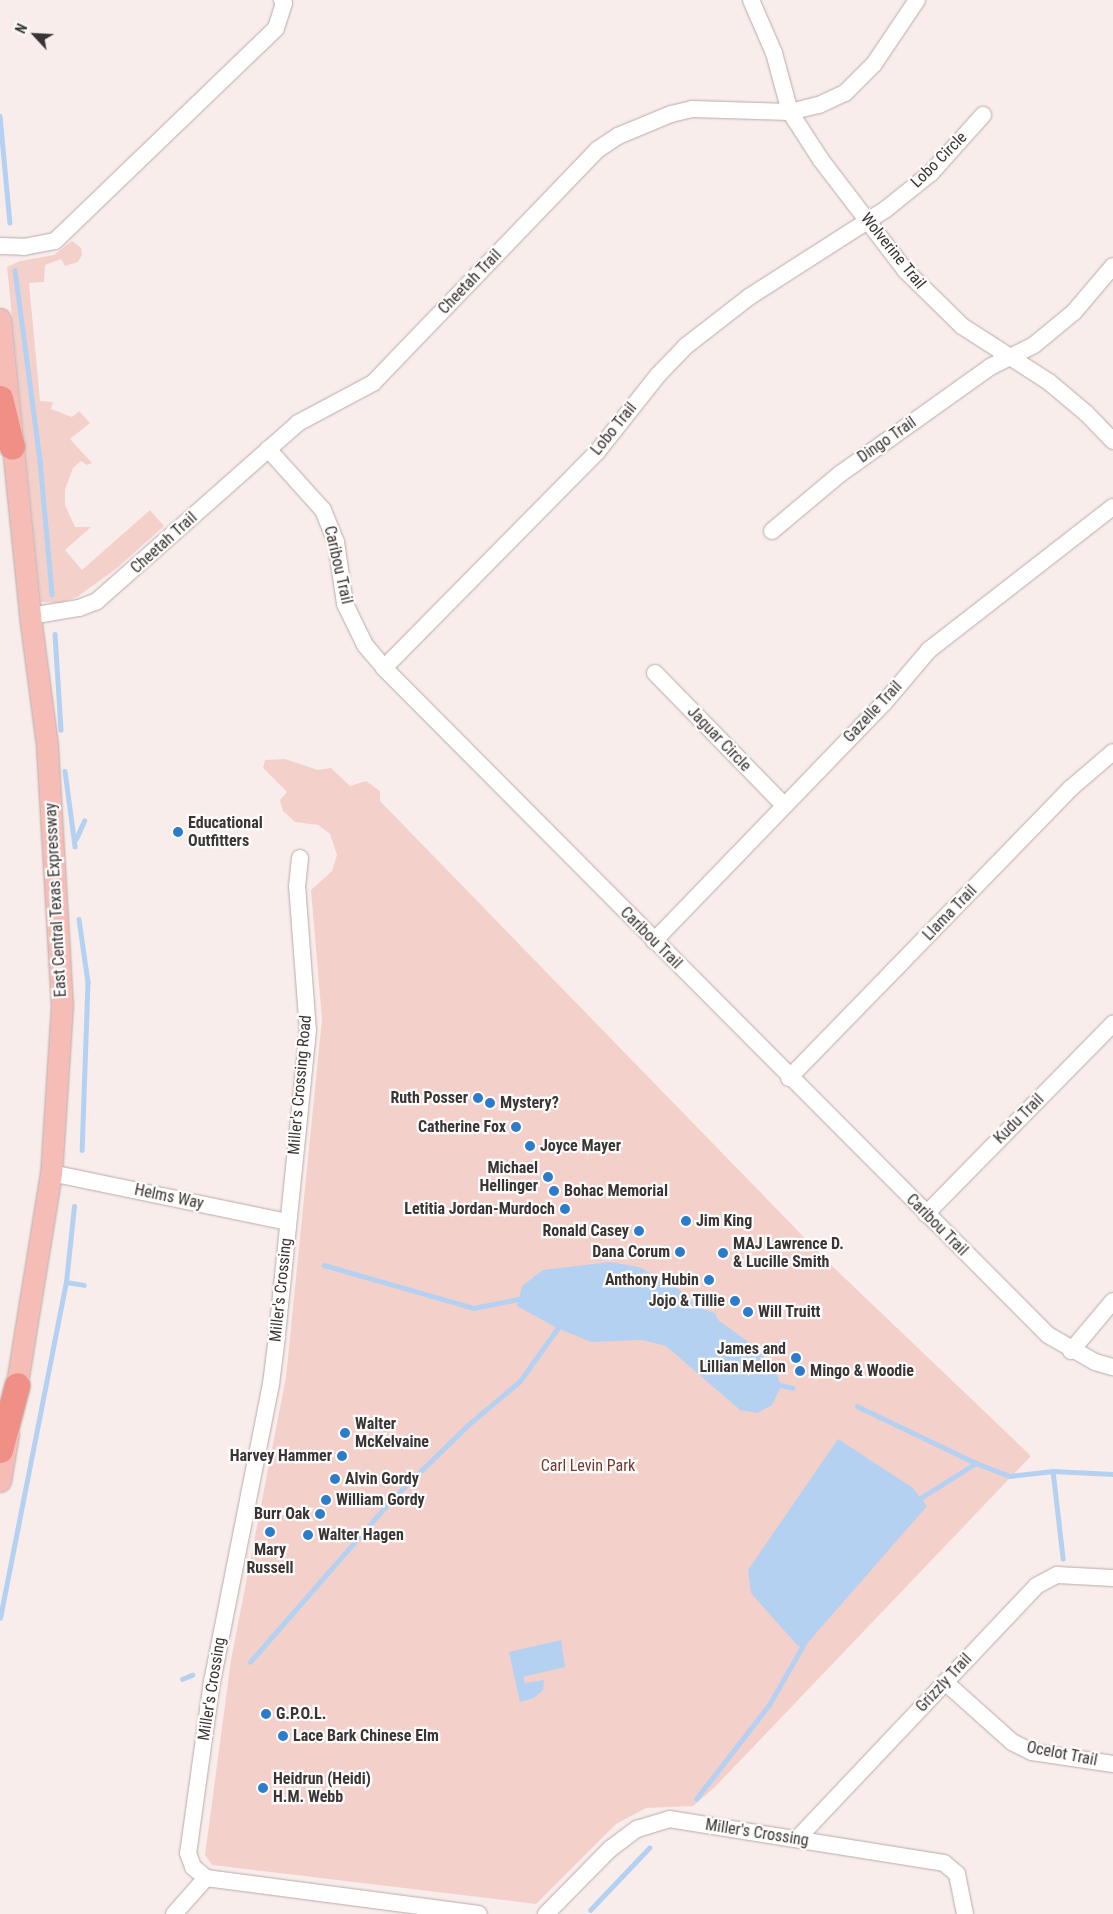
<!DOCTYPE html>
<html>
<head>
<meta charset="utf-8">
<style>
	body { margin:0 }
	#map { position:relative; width:1113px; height:1914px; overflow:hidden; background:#f9edeb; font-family:"Roboto Condensed",sans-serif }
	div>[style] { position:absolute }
	.green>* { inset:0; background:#f4d0cb }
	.water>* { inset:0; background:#b4d1f2 }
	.stream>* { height:4.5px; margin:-2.25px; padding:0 2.25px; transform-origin:2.25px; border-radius:2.25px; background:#b4d1f2 }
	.roads { filter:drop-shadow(0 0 1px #b7aba9) drop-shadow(0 0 1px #b7aba9) }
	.minor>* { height:16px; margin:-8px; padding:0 8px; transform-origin:8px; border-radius:8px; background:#fff }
	.major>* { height:21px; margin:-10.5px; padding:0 10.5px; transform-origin:10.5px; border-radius:10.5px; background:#f6bcb6 }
	.highway>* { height:25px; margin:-12.5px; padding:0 12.5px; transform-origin:12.5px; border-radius:12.5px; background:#f08f85 }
	.dots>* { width:14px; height:14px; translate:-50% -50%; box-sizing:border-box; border:2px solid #fffcfc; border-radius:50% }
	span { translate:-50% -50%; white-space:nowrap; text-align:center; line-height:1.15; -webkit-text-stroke:4.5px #fffcfc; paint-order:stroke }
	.street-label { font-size:16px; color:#3a3535 }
	.poi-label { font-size:16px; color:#3a3535; font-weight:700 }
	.left { translate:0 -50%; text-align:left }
	.right { translate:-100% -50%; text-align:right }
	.park-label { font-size:16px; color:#723731 }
	.north { position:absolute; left:10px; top:10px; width:50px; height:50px; -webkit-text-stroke:4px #fffcfc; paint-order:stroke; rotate:295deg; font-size:14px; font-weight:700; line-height:20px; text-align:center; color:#3a3535 }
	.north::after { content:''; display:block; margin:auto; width:18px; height:22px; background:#3a3535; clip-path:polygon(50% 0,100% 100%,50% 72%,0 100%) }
</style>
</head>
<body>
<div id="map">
	<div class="green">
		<div style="clip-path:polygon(72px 241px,81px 248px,82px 255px,78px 262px,65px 266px,61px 259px,45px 265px,44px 282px,29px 283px,40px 401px,53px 402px,51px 409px,72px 417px,79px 411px,90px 423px,70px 439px,92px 463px,87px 465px,81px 461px,73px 468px,65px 490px,65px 505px,75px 527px,91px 527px,65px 550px,82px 570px,150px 510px,164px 526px,117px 568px,77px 597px,60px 603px,41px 602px,7px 267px,20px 261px,54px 255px)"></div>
		<div style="clip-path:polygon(285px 759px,318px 770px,331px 768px,350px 786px,366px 781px,380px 791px,380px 801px,829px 1263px,1031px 1456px,714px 1788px,693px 1806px,646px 1808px,616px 1824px,536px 1904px,221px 1866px,212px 1865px,205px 1855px,231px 1660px,286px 1377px,322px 1019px,311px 890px,332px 871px,337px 855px,330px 834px,318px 825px,295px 822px,283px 811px,280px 800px,287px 792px,263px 768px,265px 760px)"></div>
	</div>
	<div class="water">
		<div style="clip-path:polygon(610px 1262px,639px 1267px,677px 1288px,703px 1309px,715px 1313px,718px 1320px,754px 1346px,776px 1371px,781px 1387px,772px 1405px,757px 1413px,740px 1410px,666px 1346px,642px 1340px,591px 1342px,557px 1328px,517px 1306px,522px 1286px,543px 1270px)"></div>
		<div style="clip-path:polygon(838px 1439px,913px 1488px,927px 1506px,805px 1646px,798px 1646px,751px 1593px,748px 1570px)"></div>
		<div style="clip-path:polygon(561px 1640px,565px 1667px,523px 1677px,525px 1683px,544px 1680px,543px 1690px,534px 1698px,520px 1702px,509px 1652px)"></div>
	</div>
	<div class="stream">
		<div style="left:0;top:116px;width:107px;rotate:84.7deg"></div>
		<div style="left:15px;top:270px;width:193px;rotate:82.5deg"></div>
		<div style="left:40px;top:461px;width:134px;rotate:84.8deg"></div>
		<div style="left:55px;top:634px;width:96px;rotate:86.4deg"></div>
		<div style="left:65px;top:771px;width:76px;rotate:82.4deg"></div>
		<div style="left:76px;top:839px;width:20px;rotate:-66deg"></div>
		<div style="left:79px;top:919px;width:64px;rotate:81.9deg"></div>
		<div style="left:88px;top:982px;width:168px;rotate:92deg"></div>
		<div style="left:324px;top:1265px;width:156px;rotate:16deg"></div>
		<div style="left:474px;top:1308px;width:50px;rotate:-11.5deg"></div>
		<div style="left:66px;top:1282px;width:18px;rotate:9deg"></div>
		<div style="left:776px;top:1384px;width:17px;rotate:13deg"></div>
		<div style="left:857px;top:1406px;width:132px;rotate:25.6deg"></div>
		<div style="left:976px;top:1463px;width:36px;rotate:21deg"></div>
		<div style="left:1010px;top:1476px;width:43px;rotate:-6.6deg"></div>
		<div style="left:1053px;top:1471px;width:60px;rotate:2.9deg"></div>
		<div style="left:1053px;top:1471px;width:88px;rotate:83.4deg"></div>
		<div style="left:916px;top:1501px;width:71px;rotate:-32.3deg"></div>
		<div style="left:0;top:1618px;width:342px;rotate:-78.9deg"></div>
		<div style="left:66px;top:1282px;width:76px;rotate:-84deg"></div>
		<div style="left:250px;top:1662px;width:219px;rotate:-48.9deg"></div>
		<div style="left:394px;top:1497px;width:103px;rotate:-44.2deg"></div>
		<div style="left:468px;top:1425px;width:68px;rotate:-40.2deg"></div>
		<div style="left:520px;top:1381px;width:69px;rotate:-54.5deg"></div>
		<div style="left:182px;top:1679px;width:11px;rotate:-22deg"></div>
		<div style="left:696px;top:1799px;width:119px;rotate:-52.2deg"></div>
		<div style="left:769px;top:1705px;width:73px;rotate:-60.3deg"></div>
		<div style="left:590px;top:1910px;width:86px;rotate:-46.4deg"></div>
	</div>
	<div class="roads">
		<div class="minor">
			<div style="left:751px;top:0;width:58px;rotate:66.5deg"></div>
			<div style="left:774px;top:53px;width:61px;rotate:74.8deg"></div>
			<div style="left:790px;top:112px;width:57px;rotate:57.1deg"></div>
			<div style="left:821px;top:160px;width:138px;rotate:52.6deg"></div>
			<div style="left:905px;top:270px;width:80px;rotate:44.5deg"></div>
			<div style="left:962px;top:326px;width:103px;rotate:32.8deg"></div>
			<div style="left:1049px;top:382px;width:48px;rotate:40deg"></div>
			<div style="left:1086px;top:413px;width:39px;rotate:46deg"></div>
			<div style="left:0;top:246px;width:24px;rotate:2deg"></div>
			<div style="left:24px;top:247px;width:32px;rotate:-11deg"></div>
			<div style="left:55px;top:241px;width:307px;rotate:-43.9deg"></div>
			<div style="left:276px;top:28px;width:26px;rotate:-72deg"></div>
			<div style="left:284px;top:3px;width:4px;rotate:-124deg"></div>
			<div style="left:268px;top:449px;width:82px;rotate:48deg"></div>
			<div style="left:323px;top:510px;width:35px;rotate:68deg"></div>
			<div style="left:336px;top:542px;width:63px;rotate:81.7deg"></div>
			<div style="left:345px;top:604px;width:46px;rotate:64deg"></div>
			<div style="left:365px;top:645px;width:30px;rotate:50deg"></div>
			<div style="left:384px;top:668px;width:941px;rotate:45.13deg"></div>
			<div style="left:1048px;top:1335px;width:54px;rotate:29.9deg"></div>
			<div style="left:1095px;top:1362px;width:19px;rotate:16deg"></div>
			<div style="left:772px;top:531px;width:89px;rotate:-40deg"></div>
			<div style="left:840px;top:474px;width:184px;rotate:-35.5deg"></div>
			<div style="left:990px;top:367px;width:49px;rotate:-26.6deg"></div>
			<div style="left:1034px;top:345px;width:52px;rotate:-39.5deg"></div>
			<div style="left:1074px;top:312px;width:60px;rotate:-49.7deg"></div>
			<div style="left:30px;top:616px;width:50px;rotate:-9.3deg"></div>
			<div style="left:79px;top:608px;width:19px;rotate:-21deg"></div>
			<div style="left:97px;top:601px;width:268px;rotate:-41.5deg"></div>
			<div style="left:298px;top:423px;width:85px;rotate:-28.1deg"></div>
			<div style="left:373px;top:383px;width:323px;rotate:-46.1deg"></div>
			<div style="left:597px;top:150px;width:25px;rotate:-34deg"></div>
			<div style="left:618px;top:136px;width:57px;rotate:-22.5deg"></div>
			<div style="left:671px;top:114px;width:22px;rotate:-13deg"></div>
			<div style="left:692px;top:109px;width:98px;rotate:1.8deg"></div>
			<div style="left:790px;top:112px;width:30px;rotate:-14deg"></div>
			<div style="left:819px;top:105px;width:29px;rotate:-25deg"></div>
			<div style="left:845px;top:93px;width:41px;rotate:-45deg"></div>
			<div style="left:874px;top:64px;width:77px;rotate:-56.1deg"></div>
			<div style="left:384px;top:668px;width:303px;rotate:-45.4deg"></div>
			<div style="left:597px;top:452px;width:98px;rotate:-51.6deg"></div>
			<div style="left:658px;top:375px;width:40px;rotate:-46deg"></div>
			<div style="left:686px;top:346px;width:80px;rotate:-37.9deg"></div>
			<div style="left:749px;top:297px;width:163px;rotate:-32.7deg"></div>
			<div style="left:886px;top:209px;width:58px;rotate:-38.7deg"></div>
			<div style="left:931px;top:173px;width:78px;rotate:-48.1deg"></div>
			<div style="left:655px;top:673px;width:185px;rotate:45.7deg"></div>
			<div style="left:300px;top:858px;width:27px;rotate:96deg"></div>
			<div style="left:297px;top:885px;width:145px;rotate:85.7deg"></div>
			<div style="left:308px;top:1030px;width:309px;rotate:95.8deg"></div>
			<div style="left:277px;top:1337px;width:47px;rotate:97.3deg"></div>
			<div style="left:271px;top:1384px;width:303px;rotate:101.2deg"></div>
			<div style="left:212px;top:1681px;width:174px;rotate:97.9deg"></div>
			<div style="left:188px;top:1853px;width:15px;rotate:70deg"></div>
			<div style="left:193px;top:1867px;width:17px;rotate:40deg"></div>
			<div style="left:206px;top:1878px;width:275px;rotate:7.5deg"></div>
			<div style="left:654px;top:941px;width:331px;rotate:-46deg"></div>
			<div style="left:884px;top:703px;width:70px;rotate:-49.7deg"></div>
			<div style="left:929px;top:650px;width:233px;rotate:-37.9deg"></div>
			<div style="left:789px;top:1078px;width:405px;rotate:-45.8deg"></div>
			<div style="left:1071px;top:788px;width:55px;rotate:-40.6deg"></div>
			<div style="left:51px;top:1173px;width:241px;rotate:11.7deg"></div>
			<div style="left:926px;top:1214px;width:267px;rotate:-45.5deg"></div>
			<div style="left:1071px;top:1351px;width:65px;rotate:-50deg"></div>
			<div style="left:945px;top:1682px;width:90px;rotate:41.8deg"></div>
			<div style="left:1012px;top:1742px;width:22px;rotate:27deg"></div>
			<div style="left:1032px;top:1752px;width:82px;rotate:8.4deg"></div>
			<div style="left:797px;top:1839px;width:348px;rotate:-46.6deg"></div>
			<div style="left:1036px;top:1586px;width:24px;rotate:-28deg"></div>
			<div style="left:1057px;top:1575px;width:56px;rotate:3.1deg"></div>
			<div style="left:174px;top:1914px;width:48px;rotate:-48.4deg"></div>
			<div style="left:546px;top:1914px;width:91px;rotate:-45.4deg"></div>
			<div style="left:610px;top:1849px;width:34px;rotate:-37deg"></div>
			<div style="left:637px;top:1829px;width:34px;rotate:-17deg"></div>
			<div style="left:669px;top:1819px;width:278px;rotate:9.1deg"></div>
			<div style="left:944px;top:1863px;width:17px;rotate:40deg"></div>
			<div style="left:957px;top:1874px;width:41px;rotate:78.7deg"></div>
		</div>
		<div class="major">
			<div style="left:0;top:319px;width:299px;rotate:84.2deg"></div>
			<div style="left:30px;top:616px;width:131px;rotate:82.5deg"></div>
			<div style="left:47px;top:746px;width:259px;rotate:86.7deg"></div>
			<div style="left:62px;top:1005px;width:168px;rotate:93.7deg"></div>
			<div style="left:51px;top:1173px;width:232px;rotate:99.2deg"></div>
			<div style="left:0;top:1481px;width:48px;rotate:-80.3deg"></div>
		</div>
		<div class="highway">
			<div style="left:0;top:398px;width:50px;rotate:76.2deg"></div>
			<div style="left:0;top:1450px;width:67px;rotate:-75.3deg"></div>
		</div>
	</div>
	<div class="dots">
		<div style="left:178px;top:832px;background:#2c7ccb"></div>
		<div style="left:478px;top:1098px;background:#2c7ccb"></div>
		<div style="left:490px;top:1103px;background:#2c7ccb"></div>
		<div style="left:516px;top:1127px;background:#2c7ccb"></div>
		<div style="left:530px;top:1146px;background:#2c7ccb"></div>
		<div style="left:548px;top:1177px;background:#2c7ccb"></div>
		<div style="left:554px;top:1191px;background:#2c7ccb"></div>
		<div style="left:565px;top:1209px;background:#2c7ccb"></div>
		<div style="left:686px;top:1221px;background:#2c7ccb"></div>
		<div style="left:639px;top:1231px;background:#2c7ccb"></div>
		<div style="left:680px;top:1252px;background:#2c7ccb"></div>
		<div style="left:723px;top:1253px;background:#2c7ccb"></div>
		<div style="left:709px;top:1280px;background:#2c7ccb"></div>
		<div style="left:735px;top:1301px;background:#2c7ccb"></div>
		<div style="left:748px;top:1312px;background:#2c7ccb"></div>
		<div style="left:796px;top:1358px;background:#2c7ccb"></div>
		<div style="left:800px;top:1371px;background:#2c7ccb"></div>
		<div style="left:345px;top:1433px;background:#2c7ccb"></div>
		<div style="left:342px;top:1456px;background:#2c7ccb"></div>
		<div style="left:335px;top:1479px;background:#2c7ccb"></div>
		<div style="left:326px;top:1500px;background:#2c7ccb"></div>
		<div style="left:320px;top:1514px;background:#2c7ccb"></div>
		<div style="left:270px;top:1532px;background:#2c7ccb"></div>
		<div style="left:308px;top:1535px;background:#2c7ccb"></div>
		<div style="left:266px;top:1714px;background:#2c7ccb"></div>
		<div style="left:283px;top:1736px;background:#2c7ccb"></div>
		<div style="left:263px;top:1788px;background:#2c7ccb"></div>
	</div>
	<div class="street-label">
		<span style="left:939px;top:160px;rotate:-45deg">Lobo Circle</span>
		<span style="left:893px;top:251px;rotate:51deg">Wolverine Trail</span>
		<span style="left:470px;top:282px;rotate:-46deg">Cheetah Trail</span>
		<span style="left:614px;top:429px;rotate:-51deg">Lobo Trail</span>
		<span style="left:887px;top:440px;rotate:-35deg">Dingo Trail</span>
		<span style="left:164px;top:543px;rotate:-42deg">Cheetah Trail</span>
		<span style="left:338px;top:565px;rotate:77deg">Caribou Trail</span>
		<span style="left:873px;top:712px;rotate:-47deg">Gazelle Trail</span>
		<span style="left:719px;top:739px;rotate:46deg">Jaguar Circle</span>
		<span style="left:56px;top:900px;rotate:-93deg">East Central Texas Expressway</span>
		<span style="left:950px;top:913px;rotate:-46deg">Llama Trail</span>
		<span style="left:651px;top:938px;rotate:45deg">Caribou Trail</span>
		<span style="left:300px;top:1085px;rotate:-85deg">Miller's Crossing Road</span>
		<span style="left:1019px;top:1119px;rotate:-45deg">Kudu Trail</span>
		<span style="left:169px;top:1197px;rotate:12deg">Helms Way</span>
		<span style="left:937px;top:1225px;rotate:45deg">Caribou Trail</span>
		<span style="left:281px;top:1290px;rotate:-84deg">Miller's Crossing</span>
		<span style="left:944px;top:1683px;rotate:-47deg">Grizzly Trail</span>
		<span style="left:212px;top:1689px;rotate:-81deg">Miller's Crossing</span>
		<span style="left:1062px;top:1754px;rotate:11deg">Ocelot Trail</span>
		<span style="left:757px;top:1833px;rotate:9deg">Miller's Crossing</span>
	</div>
	<div class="poi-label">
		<span class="left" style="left:188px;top:832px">Educational<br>Outfitters</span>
		<span class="right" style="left:468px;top:1098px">Ruth Posser</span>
		<span class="left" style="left:500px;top:1103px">Mystery?</span>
		<span class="right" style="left:506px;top:1127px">Catherine Fox</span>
		<span class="left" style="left:540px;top:1146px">Joyce Mayer</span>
		<span class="right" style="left:538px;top:1177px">Michael<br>Hellinger</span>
		<span class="left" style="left:564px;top:1191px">Bohac Memorial</span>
		<span class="right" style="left:555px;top:1209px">Letitia Jordan-Murdoch</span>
		<span class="left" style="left:696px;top:1221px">Jim King</span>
		<span class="right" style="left:629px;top:1231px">Ronald Casey</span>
		<span class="left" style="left:733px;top:1253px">MAJ Lawrence D.<br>&amp; Lucille Smith</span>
		<span class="right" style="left:670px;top:1252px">Dana Corum</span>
		<span class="right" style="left:699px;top:1280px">Anthony Hubin</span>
		<span class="right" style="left:725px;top:1301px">Jojo &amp; Tillie</span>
		<span class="left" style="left:758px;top:1312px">Will Truitt</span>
		<span class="right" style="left:786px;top:1358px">James and<br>Lillian Mellon</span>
		<span class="left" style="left:810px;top:1371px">Mingo &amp; Woodie</span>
		<span class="left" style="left:355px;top:1433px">Walter<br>McKelvaine</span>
		<span class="right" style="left:332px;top:1456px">Harvey Hammer</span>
		<span class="left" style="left:345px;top:1479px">Alvin Gordy</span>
		<span class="left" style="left:336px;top:1500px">William Gordy</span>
		<span class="right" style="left:310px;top:1514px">Burr Oak</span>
		<span class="left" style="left:318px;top:1535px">Walter Hagen</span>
		<span style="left:270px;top:1559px">Mary<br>Russell</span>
		<span class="left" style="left:276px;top:1714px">G.P.O.L.</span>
		<span class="left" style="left:293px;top:1736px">Lace Bark Chinese Elm</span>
		<span class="left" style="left:273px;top:1788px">Heidrun (Heidi)<br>H.M. Webb</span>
	</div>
	<div class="park-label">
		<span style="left:588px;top:1466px">Carl Levin Park</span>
	</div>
	<div class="north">N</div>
</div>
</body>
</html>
